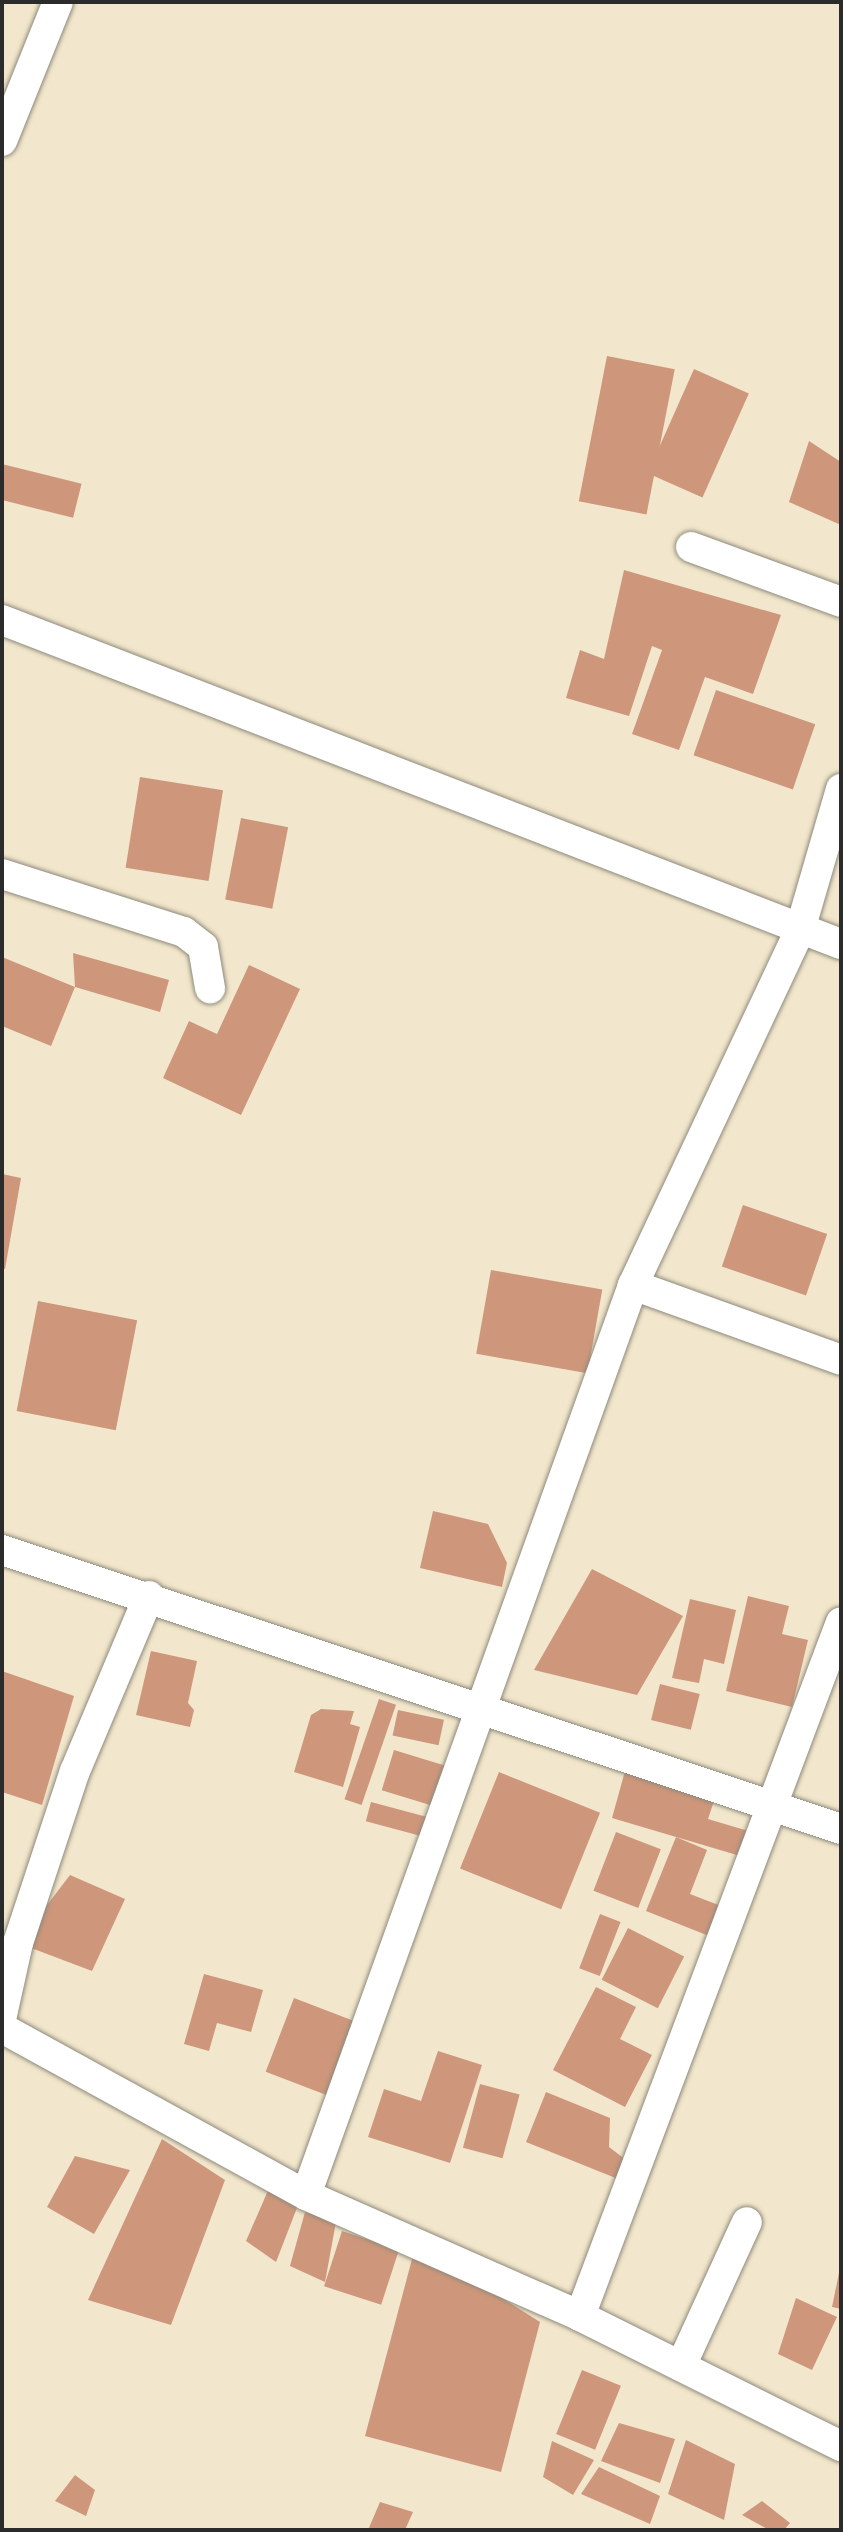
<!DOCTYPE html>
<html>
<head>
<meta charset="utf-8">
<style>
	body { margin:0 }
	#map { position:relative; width:843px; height:2532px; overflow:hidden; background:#f2e7cc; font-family:"Gochi Hand",sans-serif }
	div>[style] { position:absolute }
	.building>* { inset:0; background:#ce977b; transform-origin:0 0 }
	.roads { filter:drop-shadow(0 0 2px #8e897c) drop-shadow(0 0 2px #8e897c) }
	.street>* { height:30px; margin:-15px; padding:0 15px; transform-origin:15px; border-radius:15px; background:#fff }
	span { translate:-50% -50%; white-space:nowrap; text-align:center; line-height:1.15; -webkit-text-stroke:5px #fbf7ec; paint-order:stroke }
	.frame { position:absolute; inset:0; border:4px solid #2b2b2b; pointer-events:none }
</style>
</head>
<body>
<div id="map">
	<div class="building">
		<div style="left:607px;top:356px;width:69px;height:148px;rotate:11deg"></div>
		<div style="left:694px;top:369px;width:60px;height:114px;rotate:24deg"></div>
		<div style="clip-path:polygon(809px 441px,841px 462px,841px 525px,789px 502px)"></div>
		<div style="left:2px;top:464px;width:82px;height:35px;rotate:14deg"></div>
		<div style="clip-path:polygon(624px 570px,781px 615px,753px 694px,705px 677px,679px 750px,632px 734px,662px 650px,652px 646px,629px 716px,566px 698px,580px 650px,604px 659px)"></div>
		<div style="left:716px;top:690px;width:105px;height:69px;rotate:19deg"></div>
		<div style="left:140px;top:777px;width:84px;height:92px;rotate:9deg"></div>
		<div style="left:241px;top:818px;width:48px;height:83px;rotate:11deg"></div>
		<div style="clip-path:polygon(73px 953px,169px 980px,160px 1012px,75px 987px)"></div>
		<div style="clip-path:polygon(2px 957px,75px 987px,51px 1046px,2px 1026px)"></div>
		<div style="clip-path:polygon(249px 965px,300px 989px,241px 1115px,163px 1078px,189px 1021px,217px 1034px)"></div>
		<div style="clip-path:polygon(2px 1174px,21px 1178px,5px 1269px,2px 1269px)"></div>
		<div style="left:743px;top:1205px;width:89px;height:65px;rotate:19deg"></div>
		<div style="left:491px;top:1270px;width:113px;height:85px;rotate:10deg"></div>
		<div style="left:38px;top:1301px;width:101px;height:112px;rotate:11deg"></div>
		<div style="clip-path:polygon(433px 1511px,488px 1524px,507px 1563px,502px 1587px,420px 1568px)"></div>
		<div style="clip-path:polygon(592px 1569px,683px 1616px,637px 1695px,534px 1670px)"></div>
		<div style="clip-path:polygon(748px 1596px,789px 1606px,782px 1634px,808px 1640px,792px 1707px,726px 1691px)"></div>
		<div style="clip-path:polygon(690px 1599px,736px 1610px,724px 1664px,704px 1659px,699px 1683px,672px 1678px)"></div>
		<div style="clip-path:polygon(151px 1651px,197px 1661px,188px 1703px,194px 1710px,190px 1727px,136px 1715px)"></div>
		<div style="clip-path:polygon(2px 1671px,74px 1696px,42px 1805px,2px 1792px)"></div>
		<div style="left:660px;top:1684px;width:41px;height:37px;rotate:14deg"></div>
		<div style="left:379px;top:1699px;width:18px;height:106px;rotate:19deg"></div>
		<div style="clip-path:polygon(321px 1709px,354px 1711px,350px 1724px,360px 1727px,343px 1787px,294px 1772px,311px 1715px)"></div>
		<div style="left:398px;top:1710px;width:47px;height:26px;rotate:12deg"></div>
		<div style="left:394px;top:1750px;width:53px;height:42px;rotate:17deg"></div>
		<div style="clip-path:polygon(625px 1771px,715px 1798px,708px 1819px,755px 1833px,747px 1858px,612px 1818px)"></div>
		<div style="left:499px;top:1772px;width:109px;height:104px;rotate:22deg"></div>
		<div style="left:371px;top:1802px;width:60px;height:20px;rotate:15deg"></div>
		<div style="left:616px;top:1832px;width:48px;height:63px;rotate:21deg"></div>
		<div style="clip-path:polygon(676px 1837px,707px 1850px,690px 1894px,721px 1906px,709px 1936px,646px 1911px)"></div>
		<div style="clip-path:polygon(70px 1875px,125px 1899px,92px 1971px,18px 1943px)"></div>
		<div style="left:600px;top:1914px;width:22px;height:58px;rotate:21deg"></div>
		<div style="left:628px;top:1928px;width:63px;height:58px;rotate:27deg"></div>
		<div style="clip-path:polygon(204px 1974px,263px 1990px,251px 2032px,217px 2023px,209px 2051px,184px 2044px)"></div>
		<div style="clip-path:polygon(596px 1987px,636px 2007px,620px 2039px,652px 2055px,625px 2107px,553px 2070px)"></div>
		<div style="left:294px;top:1998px;width:74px;height:79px;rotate:21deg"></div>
		<div style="clip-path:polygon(438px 2051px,482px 2065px,450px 2163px,368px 2137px,384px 2089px,421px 2101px)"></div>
		<div style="left:480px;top:2084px;width:41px;height:66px;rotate:15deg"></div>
		<div style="clip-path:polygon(546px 2092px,610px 2118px,609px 2147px,626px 2160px,618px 2179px,526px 2142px)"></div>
		<div style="clip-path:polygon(162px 2139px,225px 2180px,171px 2325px,88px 2300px)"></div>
		<div style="clip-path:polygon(75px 2156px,130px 2170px,94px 2234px,47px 2207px)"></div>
		<div style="clip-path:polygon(270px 2186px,300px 2200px,276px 2262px,246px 2241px)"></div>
		<div style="clip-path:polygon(305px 2212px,336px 2222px,325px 2282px,290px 2266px)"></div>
		<div style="left:342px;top:2231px;width:60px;height:58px;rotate:18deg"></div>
		<div style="clip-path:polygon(416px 2244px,540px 2322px,501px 2472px,365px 2436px)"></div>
		<div style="clip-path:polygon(840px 2268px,841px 2268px,841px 2309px,832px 2307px)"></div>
		<div style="clip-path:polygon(796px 2298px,837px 2317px,812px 2370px,778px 2354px)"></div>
		<div style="left:582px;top:2370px;width:42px;height:69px;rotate:22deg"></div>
		<div style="clip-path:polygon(619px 2423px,675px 2439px,660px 2483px,601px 2461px)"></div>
		<div style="clip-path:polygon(686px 2440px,735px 2464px,724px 2520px,668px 2494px)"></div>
		<div style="clip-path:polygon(552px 2441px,594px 2460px,573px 2495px,543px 2477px)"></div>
		<div style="clip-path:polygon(599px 2467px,660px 2496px,650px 2524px,581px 2494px)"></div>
		<div style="clip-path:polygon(75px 2475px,95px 2490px,86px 2516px,55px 2501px)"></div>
		<div style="clip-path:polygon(762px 2501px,790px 2523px,784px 2530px,769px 2530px,742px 2515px)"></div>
		<div style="clip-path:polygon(380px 2502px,413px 2512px,405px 2530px,368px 2530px)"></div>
	</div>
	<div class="roads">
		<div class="street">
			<div style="left:2px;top:141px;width:150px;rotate:-68.1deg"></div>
			<div style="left:691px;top:547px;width:160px;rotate:20.1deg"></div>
			<div style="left:2px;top:620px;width:899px;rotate:21.12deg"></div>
			<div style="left:2px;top:874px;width:191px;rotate:17.7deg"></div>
			<div style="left:184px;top:932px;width:24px;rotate:38deg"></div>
			<div style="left:203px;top:947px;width:42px;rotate:80.3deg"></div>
			<div style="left:633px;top:1285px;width:221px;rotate:19.8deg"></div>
			<div style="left:2px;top:1550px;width:884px;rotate:18.39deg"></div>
			<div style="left:2px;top:2015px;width:74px;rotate:-77.5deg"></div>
			<div style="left:18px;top:1943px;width:181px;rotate:-71.7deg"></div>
			<div style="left:75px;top:1771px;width:190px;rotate:-67.1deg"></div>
			<div style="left:2px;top:2028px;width:347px;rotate:28.8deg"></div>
			<div style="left:306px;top:2195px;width:300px;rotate:23.8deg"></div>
			<div style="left:580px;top:2316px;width:292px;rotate:26.5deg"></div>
			<div style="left:306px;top:2195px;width:967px;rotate:-70.23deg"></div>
			<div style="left:633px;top:1285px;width:392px;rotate:-64.8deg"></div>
			<div style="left:800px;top:930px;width:147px;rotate:-73.8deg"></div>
			<div style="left:580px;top:2316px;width:741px;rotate:-69.39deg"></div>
			<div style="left:681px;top:2366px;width:158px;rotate:-65.4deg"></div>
		</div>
	</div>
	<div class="frame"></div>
</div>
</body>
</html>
